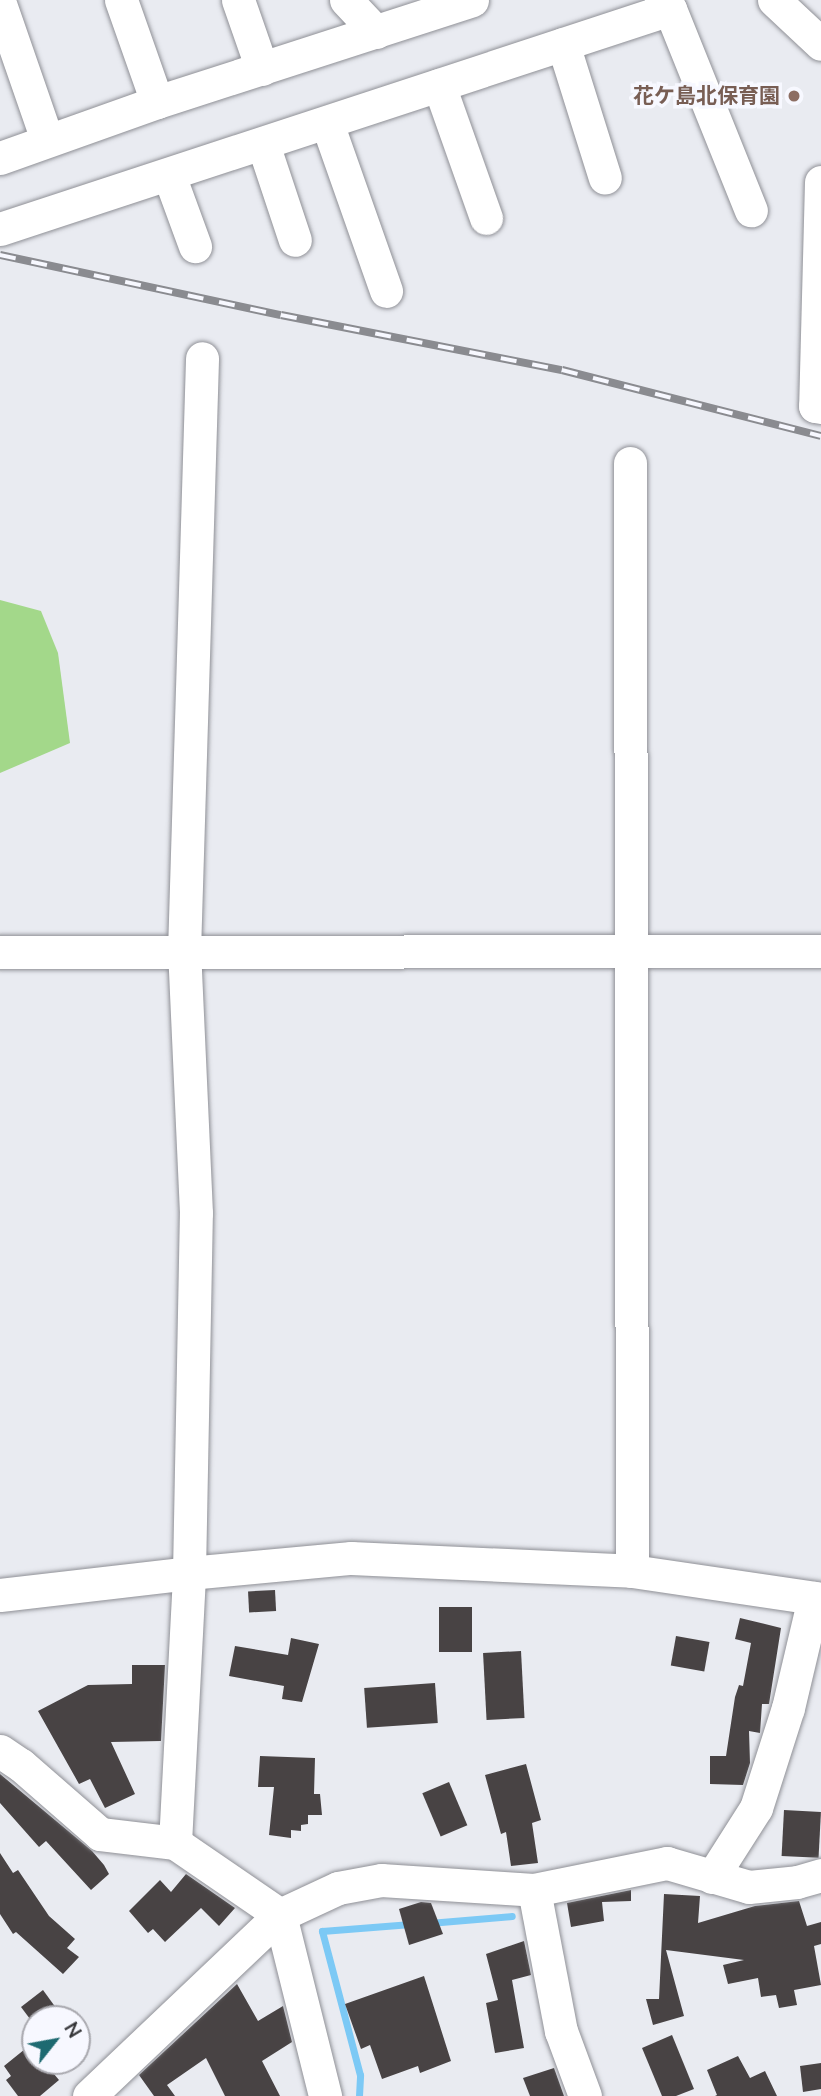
<!DOCTYPE html>
<html>
<head>
<meta charset="utf-8">
<style>
	body { margin:0 }
	#map { position:relative; width:821px; height:2096px; overflow:hidden; background:#e9ebf1; font-family:"Nunito Sans","Noto Sans JP",sans-serif }
	div>[style] { position:absolute }
	.green>* { inset:0; background:#a3d88a }
	.stream>* { height:7px; margin:-3.5px; padding:0 3.5px; transform-origin:3.5px; border-radius:3.5px; background:#7cc9f5 }
	.building>* { inset:0; background:#484344; transform-origin:0 0 }
	.roads { filter:drop-shadow(0 0 2px #8f9096) drop-shadow(0 0 2px #8f9096) }
	.minor>* { height:33px; margin:-16.5px; padding:0 16.5px; transform-origin:16.5px; border-radius:16.5px; background:#fff }
	.rail>* { height:8px; margin-top:-4px; transform-origin:0; background:repeating-linear-gradient(90deg,#f7f8ff 0 16px,#8a8b90 0 32px); box-sizing:border-box; border-block:2px solid #8a8b90 }
	.dots>* { width:19px; height:19px; translate:-50% -50%; box-sizing:border-box; border:4px solid #f7f8ff; border-radius:50% }
	span { translate:-50% -50%; white-space:nowrap; text-align:center; line-height:1.15; -webkit-text-stroke:7px #f7f8ff; paint-order:stroke }
	.education-label { font-size:21px; color:#785e54; font-weight:700 }
	.right { translate:-100% -50%; text-align:right }
	.north { position:absolute; left:21px; top:2005px; width:70px; height:70px; box-sizing:border-box; background:#f7f8ff; border:2px solid #a9a9af; border-radius:50%; rotate:59deg; font-size:19px; font-weight:700; line-height:28px; text-align:center; color:#333336 }
	.north::after { content:''; display:block; margin:auto; width:24px; height:32px; background:#1e6a71; clip-path:polygon(50% 0,100% 100%,50% 72%,0 100%) }
</style>
</head>
<body>
<div id="map">
	<div class="green">
		<div style="clip-path:polygon(0 600px,41px 611px,58px 653px,70px 743px,0 773px)"></div>
	</div>
	<div class="stream">
		<div style="left:429px;top:1923px;width:83px;rotate:-4.8deg"></div>
		<div style="left:359px;top:2096px;width:21px;rotate:-87deg"></div>
		<div style="left:360px;top:2075px;width:149px;rotate:-104.8deg"></div>
		<div style="left:322px;top:1931px;width:89px;rotate:-4.5deg"></div>
	</div>
	<div class="building">
		<div style="left:275px;top:1590px;width:21px;height:27px;rotate:87deg"></div>
		<div style="left:439px;top:1607px;width:33px;height:45px"></div>
		<div style="clip-path:polygon(740px 1618px,781px 1628px,769px 1704px,762px 1704px,760px 1733px,749px 1731px,750px 1763px,743px 1785px,710px 1784px,710px 1756px,726px 1756px,735px 1697px,739px 1685px,743px 1686px,751px 1643px,735px 1639px)"></div>
		<div style="left:676px;top:1636px;width:34px;height:30px;rotate:10deg"></div>
		<div style="clip-path:polygon(291px 1638px,319px 1644px,302px 1702px,282px 1699px,284px 1686px,229px 1676px,235px 1646px,288px 1655px)"></div>
		<div style="left:521px;top:1651px;width:67px;height:38px;rotate:87deg"></div>
		<div style="clip-path:polygon(132px 1665px,165px 1665px,161px 1741px,111px 1742px,135px 1794px,105px 1808px,90px 1779px,79px 1784px,38px 1711px,88px 1685px,132px 1684px)"></div>
		<div style="left:435px;top:1683px;width:40px;height:71px;rotate:86deg"></div>
		<div style="clip-path:polygon(260px 1756px,315px 1758px,314px 1794px,320px 1794px,322px 1815px,308px 1815px,308px 1824px,301px 1825px,301px 1831px,291px 1830px,291px 1838px,269px 1835px,274px 1787px,258px 1787px)"></div>
		<div style="clip-path:polygon(526px 1764px,541px 1820px,532px 1823px,538px 1863px,511px 1866px,506px 1832px,501px 1834px,485px 1775px)"></div>
		<div style="clip-path:polygon(0 1774px,92px 1851px,104px 1865px,109px 1874px,91px 1890px,46px 1841px,39px 1847px,0 1803px)"></div>
		<div style="left:449px;top:1782px;width:47px;height:29px;rotate:67deg"></div>
		<div style="left:784px;top:1810px;width:37px;height:46px;rotate:3deg"></div>
		<div style="clip-path:polygon(0 1853px,13px 1873px,18px 1870px,49px 1916px,75px 1939px,67px 1948px,79px 1957px,63px 1974px,16px 1932px,13px 1934px,0 1914px)"></div>
		<div style="clip-path:polygon(186px 1874px,235px 1908px,219px 1926px,201px 1908px,165px 1942px,153px 1929px,148px 1933px,129px 1911px,160px 1880px,171px 1892px)"></div>
		<div style="clip-path:polygon(631px 1890px,631px 1901px,602px 1902px,604px 1921px,571px 1927px,567px 1903px)"></div>
		<div style="clip-path:polygon(664px 1894px,700px 1896px,698px 1923px,755px 1906px,799px 1901px,807px 1926px,821px 1922px,821px 1944px,814px 1946px,821px 1985px,794px 1990px,797px 2005px,779px 2008px,776px 1995px,761px 1997px,758px 1978px,728px 1984px,723px 1965px,744px 1960px,666px 1950px,684px 2016px,653px 2025px,646px 1999px,659px 1999px)"></div>
		<div style="clip-path:polygon(421px 1902px,431px 1903px,443px 1934px,409px 1945px,399px 1909px)"></div>
		<div style="clip-path:polygon(524px 1941px,531px 1975px,512px 1980px,524px 2048px,495px 2053px,486px 2003px,498px 2000px,486px 1954px)"></div>
		<div style="clip-path:polygon(424px 1976px,451px 2061px,420px 2073px,418px 2066px,382px 2079px,370px 2045px,361px 2049px,345px 2004px)"></div>
		<div style="clip-path:polygon(237px 1984px,258px 2021px,283px 2006px,292px 2042px,262px 2061px,280px 2096px,225px 2096px,206px 2058px,167px 2085px,175px 2096px,154px 2096px,139px 2075px)"></div>
		<div style="clip-path:polygon(43px 1990px,64px 2019px,30px 2019px,21px 2007px)"></div>
		<div style="clip-path:polygon(672px 2035px,694px 2089px,676px 2096px,662px 2096px,642px 2048px)"></div>
		<div style="clip-path:polygon(30px 2045px,35px 2051px,35px 2061px,43px 2061px,59px 2080px,40px 2096px,18px 2096px,6px 2080px,11px 2076px,4px 2066px)"></div>
		<div style="clip-path:polygon(738px 2056px,750px 2078px,765px 2071px,777px 2096px,715px 2096px,717px 2095px,707px 2070px)"></div>
		<div style="clip-path:polygon(821px 2063px,821px 2089px,803px 2092px,800px 2066px)"></div>
		<div style="clip-path:polygon(554px 2068px,564px 2096px,530px 2096px,523px 2078px)"></div>
	</div>
	<div class="roads">
		<div class="minor">
			<div style="left:121px;top:0;width:108px;rotate:70.6deg"></div>
			<div style="left:238px;top:0;width:73px;rotate:70.8deg"></div>
			<div style="left:346px;top:0;width:44px;rotate:46.8deg"></div>
			<div style="left:661px;top:0;width:13px;rotate:45deg"></div>
			<div style="left:670px;top:9px;width:217px;rotate:68.1deg"></div>
			<div style="left:774px;top:0;width:64px;rotate:43.1deg"></div>
			<div style="left:0;top:4px;width:144px;rotate:70.9deg"></div>
			<div style="left:563px;top:44px;width:140px;rotate:72.6deg"></div>
			<div style="left:439px;top:85px;width:141px;rotate:70.5deg"></div>
			<div style="left:327px;top:123px;width:178px;rotate:70.6deg"></div>
			<div style="left:263px;top:144px;width:101px;rotate:71.6deg"></div>
			<div style="left:0;top:158px;width:167px;rotate:-19.6deg"></div>
			<div style="left:157px;top:102px;width:331px;rotate:-17.9deg"></div>
			<div style="left:169px;top:175px;width:76px;rotate:69.9deg"></div>
			<div style="left:821px;top:182px;width:224px;rotate:91.5deg"></div>
			<div style="left:815px;top:406px;width:6px;rotate:9deg"></div>
			<div style="left:0;top:229px;width:705px;rotate:-18.18deg"></div>
			<div style="left:630px;top:463px;width:1108px;rotate:89.9deg"></div>
			<div style="left:0;top:952px;width:821px;rotate:-0.07deg"></div>
			<div style="left:0;top:1595px;width:190px;rotate:-6.6deg"></div>
			<div style="left:189px;top:1573px;width:163px;rotate:-5.3deg"></div>
			<div style="left:351px;top:1558px;width:281px;rotate:2.6deg"></div>
			<div style="left:632px;top:1571px;width:191px;rotate:8.4deg"></div>
			<div style="left:0;top:1751px;width:25px;rotate:34deg"></div>
			<div style="left:21px;top:1765px;width:105px;rotate:41.1deg"></div>
			<div style="left:100px;top:1834px;width:76px;rotate:6.8deg"></div>
			<div style="left:175px;top:1843px;width:127px;rotate:34.4deg"></div>
			<div style="left:280px;top:1915px;width:187px;rotate:76deg"></div>
			<div style="left:175px;top:1843px;width:270px;rotate:-87deg"></div>
			<div style="left:189px;top:1573px;width:360px;rotate:-88.9deg"></div>
			<div style="left:196px;top:1213px;width:261px;rotate:-92.6deg"></div>
			<div style="left:184px;top:952px;width:594px;rotate:-88.26deg"></div>
			<div style="left:712px;top:1877px;width:82px;rotate:-57.5deg"></div>
			<div style="left:756px;top:1808px;width:105px;rotate:-72.3deg"></div>
			<div style="left:788px;top:1708px;width:113px;rotate:-76.7deg"></div>
			<div style="left:534px;top:1890px;width:144px;rotate:79.2deg"></div>
			<div style="left:561px;top:2031px;width:69px;rotate:69.7deg"></div>
			<div style="left:89px;top:2096px;width:263px;rotate:-43.5deg"></div>
			<div style="left:280px;top:1915px;width:64px;rotate:-25deg"></div>
			<div style="left:338px;top:1888px;width:44px;rotate:-10.5deg"></div>
			<div style="left:381px;top:1880px;width:153px;rotate:3.7deg"></div>
			<div style="left:534px;top:1890px;width:136px;rotate:-11.5deg"></div>
			<div style="left:667px;top:1863px;width:85px;rotate:16.3deg"></div>
			<div style="left:749px;top:1887px;width:48px;rotate:-5.9deg"></div>
			<div style="left:797px;top:1882px;width:25px;rotate:-16deg"></div>
		</div>
	</div>
	<div class="rail">
		<div style="left:0;top:255px;width:287px;rotate:12.1deg"></div>
		<div style="left:281px;top:315px;width:286px;rotate:11.1deg"></div>
		<div style="left:562px;top:370px;width:267px;rotate:14.3deg"></div>
	</div>
	<div class="dots">
		<div style="left:794px;top:96px;background:#8d6e63"></div>
	</div>
	<div class="education-label">
		<span class="right" style="left:780px;top:96px">花ケ島北保育園</span>
	</div>
	<div class="north">N</div>
</div>
</body>
</html>
